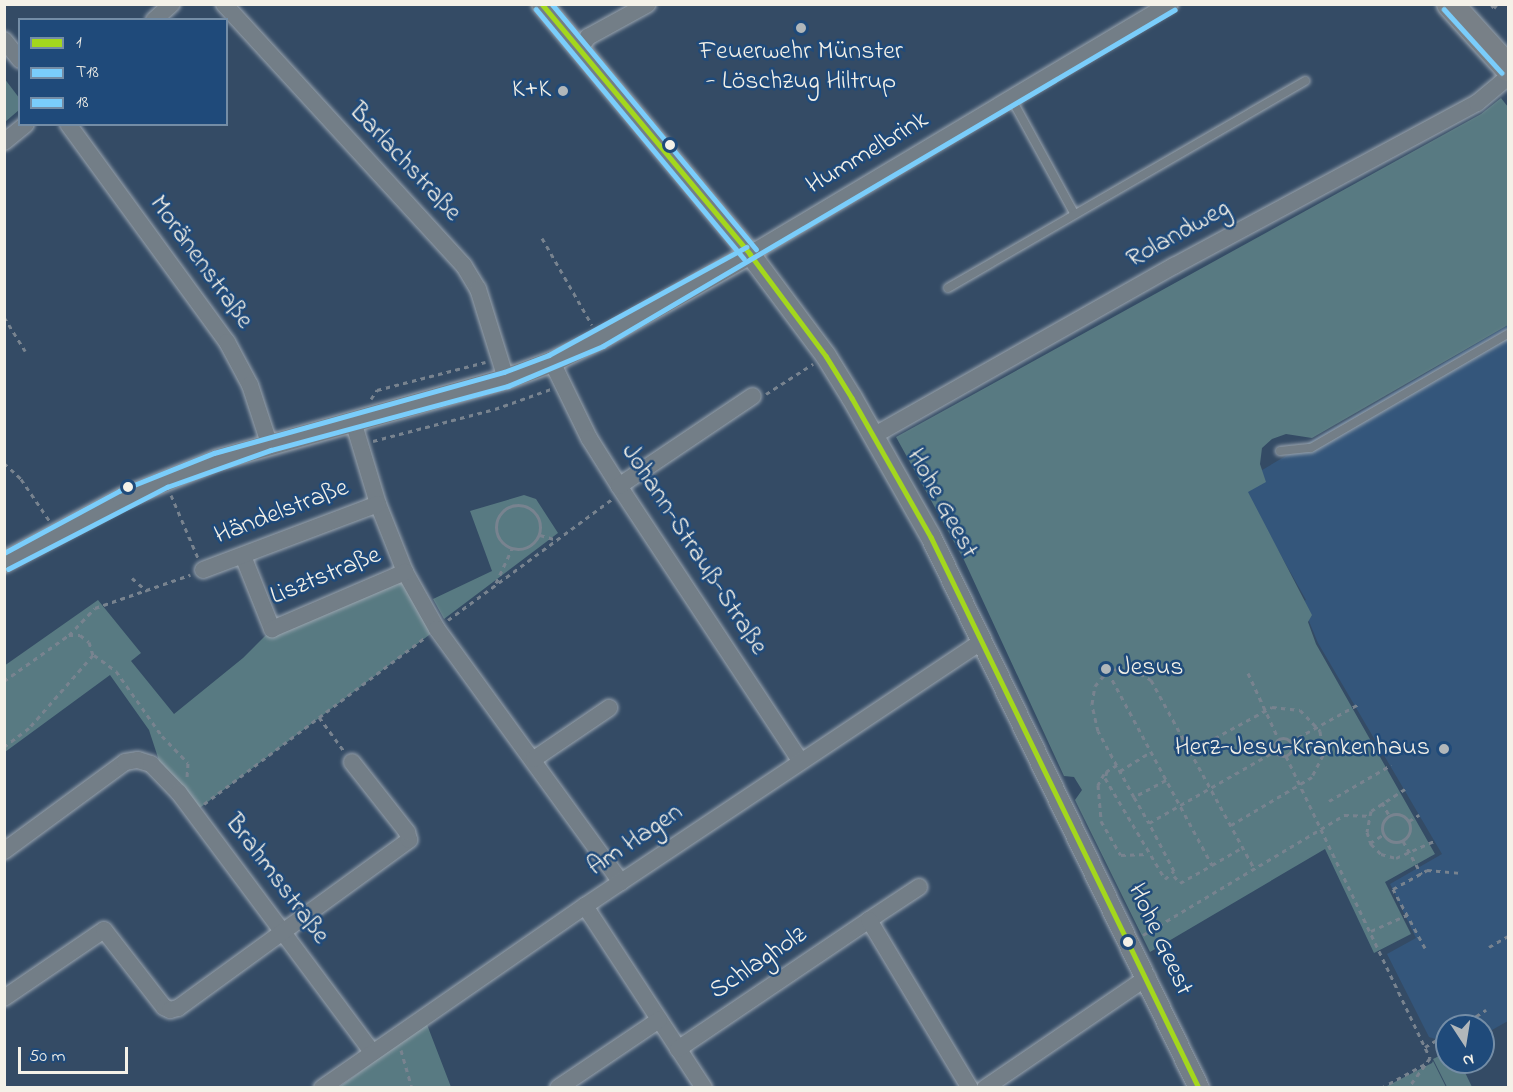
<!DOCTYPE html>
<html>
<head>
<meta charset="utf-8">
<style>
	body { margin:0 }
	#map { position:relative; width:1513px; height:1092px; overflow:hidden; background:#344b65; font-family:"Indie Flower",sans-serif }
	div>[style] { position:absolute }
	.built>* { inset:0; background:#34567b }
	.green>* { inset:0; background:#587a82 }
	.path>* { height:3px; margin-top:-1.5px; transform-origin:0; background:repeating-linear-gradient(90deg,#78838f 0 4.5px,transparent 0 9px) }
	.path>.ring { margin:-1.5px; padding:0; box-sizing:content-box; background:none; border:3px solid #78838f; border-radius:50% }
	.roads { filter:drop-shadow(0 0 2px #9ba5af) drop-shadow(0 0 2px #9ba5af) }
	.service>* { height:8px; margin:-4px; padding:0 4px; transform-origin:4px; border-radius:4px; background:#737e87 }
	.minor>* { height:16px; margin:-8px; padding:0 8px; transform-origin:8px; border-radius:8px; background:#737e87 }
	.tertiary>* { height:20px; margin:-10px; padding:0 10px; transform-origin:10px; border-radius:10px; background:#737e87 }
	.primary>* { height:26px; margin:-13px; padding:0 13px; transform-origin:13px; border-radius:13px; background:#788087 }
	.bus-1>* { height:4.5px; margin:-2.25px; padding:0 2.25px; transform-origin:2.25px; border-radius:2.25px; background:#a3d71d }
	.bus-2>* { height:4.5px; margin:-2.25px; padding:0 2.25px; transform-origin:2.25px; border-radius:2.25px; background:#7acdfb }
	.bus-3>* { height:4.5px; margin:-2.25px; padding:0 2.25px; transform-origin:2.25px; border-radius:2.25px; background:#7acdfb }
	.dots>* { width:16px; height:16px; translate:-50% -50%; box-sizing:border-box; border:3px solid #1f4a7a; border-radius:50% }
	span { translate:-50% -50%; white-space:nowrap; text-align:center; line-height:1.15; -webkit-text-stroke:5px #1f4a7a; paint-order:stroke }
	.poi-label { font-size:26px; color:#f4f1e8 }
	.right { translate:-100% -50%; text-align:right }
	.left { translate:0 -50%; text-align:left }
	.street-label { font-size:26px; color:#f4f1e8 }
	.frame { position:absolute; inset:0; border:6px solid #f4f1e8; pointer-events:none }
	.legend { position:absolute; left:18px; top:18px; width:210px; height:108px; box-sizing:border-box; background:#1f4a7a; border:2px solid #748da6; margin:0; padding:8px 10px; list-style:none; font-size:18px; color:#f4f1e8 }
	.legend li { display:flex; align-items:center; gap:12px; height:30px }
	.legend b { width:30px; border:2px solid #748da6 }
	.north { position:absolute; left:1435px; top:1014px; width:60px; height:60px; box-sizing:border-box; background:#1f4a7a; border:2px solid #748da6; border-radius:50%; rotate:168deg; font-size:16px; font-weight:700; line-height:24px; text-align:center; color:#f4f1e8 }
	.north::after { content:''; display:block; margin:auto; width:21px; height:27px; background:#b1b7ba; clip-path:polygon(50% 0,100% 100%,50% 72%,0 100%) }
	.scale { position:absolute; left:18px; top:1047px; width:110px; height:27px; box-sizing:border-box; border:3px solid #f4f1e8; border-top:0; padding-left:8px; font-size:18px; line-height:21px; white-space:nowrap; color:#f4f1e8; -webkit-text-stroke:4px #1f4a7a; paint-order:stroke }
</style>
</head>
<body>
<div id="map">
	<div class="built">
		<div style="clip-path:polygon(1508px 325px,1508px 1021px,1483px 1035px,1483px 1026px,1447px 1026px,1447px 1043px,1429px 1037px,1387px 954px,1416px 938px,1390px 884px,1442px 854px,1318px 643px,1301px 602px,1306px 600px,1240px 483px)"></div>
	</div>
	<div class="green">
		<div style="clip-path:polygon(4px 78px,20px 99px,19px 110px,5px 122px)"></div>
		<div style="clip-path:polygon(1501px 98px,1508px 107px,1508px 325px,1312px 438px,1286px 434px,1272px 439px,1262px 448px,1260px 464px,1266px 482px,1248px 492px,1312px 615px,1308px 622px,1316px 644px,1435px 854px,1385px 882px,1411px 934px,1374px 953px,1325px 849px,1150px 952px,1075px 800px,1082px 790px,1074px 777px,1064px 776px,964px 560px,896px 437px,1481px 114px)"></div>
		<div style="clip-path:polygon(524px 495px,536px 499px,558px 533px,444px 619px,433px 599px,492px 571px,470px 511px)"></div>
		<div style="clip-path:polygon(405px 572px,437px 629px,193px 813px,163px 773px,149px 730px,110px 675px,5px 752px,4px 666px,98px 600px,141px 653px,131px 661px,174px 714px,243px 658px,272px 629px)"></div>
		<div style="clip-path:polygon(426px 1022px,451px 1087px,338px 1088px,376px 1060px)"></div>
		<div style="clip-path:polygon(1447px 1052px,1447px 1062px,1460px 1062px,1472px 1087px,1447px 1087px,1433px 1059px)"></div>
		<div style="clip-path:polygon(1433px 1061px,1446px 1087px,1385px 1087px,1432px 1063px)"></div>
	</div>
	<div class="path">
		<div style="left:1491px;top:4px;width:5px;rotate:53deg"></div>
		<div style="left:1494px;top:8px;width:5px;rotate:-53deg"></div>
		<div style="left:542px;top:238px;width:100px;rotate:60.1deg"></div>
		<div style="left:4px;top:317px;width:40px;rotate:58deg"></div>
		<div style="left:766px;top:394px;width:56px;rotate:-32.6deg"></div>
		<div style="left:371px;top:399px;width:11px;rotate:-56deg"></div>
		<div style="left:377px;top:390px;width:112px;rotate:-14.5deg"></div>
		<div style="left:373px;top:441px;width:126px;rotate:-14.7deg"></div>
		<div style="left:495px;top:409px;width:59px;rotate:-19.7deg"></div>
		<div style="left:4px;top:463px;width:23px;rotate:43deg"></div>
		<div style="left:21px;top:479px;width:50px;rotate:55.7deg"></div>
		<div style="left:171px;top:495px;width:69px;rotate:66.8deg"></div>
		<div class="ring" style="left:496px;top:505px;width:41px;height:41px"></div>
		<div style="left:540px;top:535px;width:18px;rotate:16deg"></div>
		<div style="left:132px;top:578px;width:20px;rotate:41deg"></div>
		<div style="left:496px;top:583px;width:38px;rotate:-65deg"></div>
		<div style="left:448px;top:620px;width:204px;rotate:-36.4deg"></div>
		<div style="left:69px;top:635px;width:37px;rotate:-46deg"></div>
		<div style="left:95px;top:608px;width:101px;rotate:-19.2deg"></div>
		<div style="left:94px;top:655px;width:27px;rotate:36deg"></div>
		<div style="left:116px;top:671px;width:80px;rotate:54.7deg"></div>
		<div style="left:162px;top:736px;width:37px;rotate:46deg"></div>
		<div style="left:188px;top:763px;width:16px;rotate:94deg"></div>
		<div style="left:1108px;top:672px;width:219px;rotate:61.7deg"></div>
		<div style="left:1212px;top:865px;width:36px;rotate:-30deg"></div>
		<div style="left:1248px;top:673px;width:74px;rotate:65.2deg"></div>
		<div style="left:4px;top:681px;width:80px;rotate:-35.3deg"></div>
		<div style="left:69px;top:635px;width:11px"></div>
		<div style="left:80px;top:635px;width:11px;rotate:38deg"></div>
		<div style="left:89px;top:642px;width:14px;rotate:73deg"></div>
		<div style="left:93px;top:655px;width:97px;rotate:131.2deg"></div>
		<div style="left:29px;top:728px;width:31px;rotate:143deg"></div>
		<div style="left:319px;top:717px;width:42px;rotate:53.7deg"></div>
		<div class="ring" style="left:1274px;top:738px;width:15px;height:15px"></div>
		<div style="left:1290px;top:742px;width:77px;rotate:-28.9deg"></div>
		<div style="left:1191px;top:751px;width:92px;rotate:-28.5deg"></div>
		<div style="left:1272px;top:707px;width:28px;rotate:6deg"></div>
		<div style="left:1300px;top:710px;width:29px;rotate:46deg"></div>
		<div style="left:1320px;top:731px;width:24px;rotate:83deg"></div>
		<div style="left:1323px;top:755px;width:25px;rotate:117deg"></div>
		<div style="left:1312px;top:777px;width:94px;rotate:149.3deg"></div>
		<div style="left:1286px;top:756px;width:335px;rotate:64.5deg"></div>
		<div style="left:1430px;top:1058px;width:37px;rotate:126deg"></div>
		<div style="left:1117px;top:765px;width:12px;rotate:149deg"></div>
		<div style="left:1107px;top:771px;width:7px;rotate:106deg"></div>
		<div style="left:1105px;top:778px;width:117px;rotate:59.3deg"></div>
		<div style="left:1165px;top:879px;width:12px;rotate:-42deg"></div>
		<div style="left:1174px;top:871px;width:54px;rotate:-117.5deg"></div>
		<div style="left:1120px;top:771px;width:36px;rotate:-32deg"></div>
		<div style="left:1104px;top:774px;width:13px;rotate:119deg"></div>
		<div style="left:1098px;top:785px;width:36px;rotate:85deg"></div>
		<div style="left:1101px;top:821px;width:39px;rotate:60deg"></div>
		<div style="left:1121px;top:855px;width:27px;rotate:-2deg"></div>
		<div style="left:1166px;top:780px;width:36px;rotate:152deg"></div>
		<div style="left:1134px;top:797px;width:30px;rotate:60deg"></div>
		<div style="left:1149px;top:823px;width:145px;rotate:-29.7deg"></div>
		<div style="left:1405px;top:789px;width:40px;rotate:147.1deg"></div>
		<div style="left:1371px;top:811px;width:21px;rotate:101deg"></div>
		<div style="left:1367px;top:832px;width:13px;rotate:72deg"></div>
		<div style="left:1371px;top:844px;width:14px;rotate:45deg"></div>
		<div style="left:1381px;top:854px;width:16px;rotate:15deg"></div>
		<div style="left:1396px;top:858px;width:42px;rotate:-24.1deg"></div>
		<div style="left:1134px;top:797px;width:75px;rotate:-118.6deg"></div>
		<div style="left:1098px;top:731px;width:28px;rotate:-103deg"></div>
		<div style="left:1092px;top:704px;width:18px;rotate:-81deg"></div>
		<div style="left:1095px;top:686px;width:17px;rotate:-50deg"></div>
		<div style="left:1106px;top:673px;width:12px;rotate:-20deg"></div>
		<div style="left:1117px;top:669px;width:15px"></div>
		<div style="left:1132px;top:669px;width:22px;rotate:30deg"></div>
		<div style="left:1151px;top:680px;width:214px;rotate:61.3deg"></div>
		<div style="left:1329px;top:801px;width:72px;rotate:-30.1deg"></div>
		<div style="left:1382px;top:802px;width:15px;rotate:62deg"></div>
		<div style="left:204px;top:804px;width:278px;rotate:-37deg"></div>
		<div class="ring" style="left:1382px;top:814px;width:25px;height:25px"></div>
		<div style="left:1409px;top:821px;width:12px;rotate:-31deg"></div>
		<div style="left:1403px;top:841px;width:38px;rotate:61deg"></div>
		<div style="left:1370px;top:843px;width:15px;rotate:-32deg"></div>
		<div style="left:1174px;top:876px;width:9px;rotate:49deg"></div>
		<div style="left:1180px;top:883px;width:37px;rotate:-29deg"></div>
		<div style="left:1371px;top:931px;width:39px;rotate:-24deg"></div>
		<div style="left:1143px;top:935px;width:234px;rotate:-30.8deg"></div>
		<div style="left:1344px;top:815px;width:24px;rotate:2deg"></div>
		<div style="left:1489px;top:947px;width:22px;rotate:-30deg"></div>
		<div style="left:1425px;top:948px;width:67px;rotate:-118.5deg"></div>
		<div style="left:1393px;top:889px;width:39px;rotate:-29deg"></div>
		<div style="left:1427px;top:870px;width:33px;rotate:5deg"></div>
		<div style="left:1461px;top:1026px;width:30px;rotate:-33deg"></div>
		<div style="left:1425px;top:1047px;width:26px;rotate:-31deg"></div>
		<div style="left:401px;top:1050px;width:40px;rotate:74deg"></div>
		<div style="left:1381px;top:1088px;width:52px;rotate:-28.5deg"></div>
	</div>
	<div class="roads">
		<div class="service">
			<div style="left:1011px;top:98px;width:131px;rotate:61.3deg"></div>
			<div style="left:948px;top:288px;width:413px;rotate:-30.1deg"></div>
			<div style="left:1280px;top:451px;width:31px;rotate:-6deg"></div>
			<div style="left:1311px;top:448px;width:228px;rotate:-30.1deg"></div>
		</div>
		<div class="minor">
			<div style="left:224px;top:4px;width:355px;rotate:47.5deg"></div>
			<div style="left:464px;top:266px;width:27px;rotate:59deg"></div>
			<div style="left:478px;top:289px;width:94px;rotate:72.7deg"></div>
			<div style="left:154px;top:20px;width:24px;rotate:-42deg"></div>
			<div style="left:4px;top:40px;width:26px;rotate:51deg"></div>
			<div style="left:580px;top:48px;width:14px;rotate:-54deg"></div>
			<div style="left:588px;top:37px;width:68px;rotate:-28.8deg"></div>
			<div style="left:68px;top:124px;width:270px;rotate:53.9deg"></div>
			<div style="left:227px;top:342px;width:49px;rotate:61.9deg"></div>
			<div style="left:250px;top:385px;width:61px;rotate:71.9deg"></div>
			<div style="left:4px;top:142px;width:28px;rotate:-39deg"></div>
			<div style="left:750px;top:254px;width:489px;rotate:-30.8deg"></div>
			<div style="left:552px;top:362px;width:85px;rotate:64deg"></div>
			<div style="left:589px;top:438px;width:57px;rotate:58deg"></div>
			<div style="left:619px;top:486px;width:329px;rotate:56.6deg"></div>
			<div style="left:353px;top:421px;width:87px;rotate:73.2deg"></div>
			<div style="left:378px;top:504px;width:73px;rotate:68.3deg"></div>
			<div style="left:405px;top:572px;width:65px;rotate:60.7deg"></div>
			<div style="left:437px;top:629px;width:313px;rotate:54deg"></div>
			<div style="left:873px;top:436px;width:346px;rotate:-29.5deg"></div>
			<div style="left:1174px;top:266px;width:344px;rotate:-28.3deg"></div>
			<div style="left:1477px;top:103px;width:40px;rotate:-40deg"></div>
			<div style="left:619px;top:486px;width:161px;rotate:-33.9deg"></div>
			<div style="left:243px;top:556px;width:79px;rotate:68.3deg"></div>
			<div style="left:272px;top:629px;width:145px;rotate:-23.2deg"></div>
			<div style="left:203px;top:570px;width:187px;rotate:-20.7deg"></div>
			<div style="left:534px;top:759px;width:91px;rotate:-34.2deg"></div>
			<div style="left:4px;top:851px;width:150px;rotate:-36.3deg"></div>
			<div style="left:125px;top:762px;width:13px;rotate:-9deg"></div>
			<div style="left:138px;top:760px;width:14px;rotate:17deg"></div>
			<div style="left:151px;top:764px;width:40px;rotate:46deg"></div>
			<div style="left:179px;top:793px;width:322px;rotate:53.3deg"></div>
			<div style="left:585px;top:906px;width:217px;rotate:56.8deg"></div>
			<div style="left:869px;top:920px;width:60px;rotate:-33.4deg"></div>
			<div style="left:4px;top:998px;width:121px;rotate:-34.2deg"></div>
			<div style="left:104px;top:930px;width:98px;rotate:52.1deg"></div>
			<div style="left:164px;top:1007px;width:7px;rotate:27deg"></div>
			<div style="left:170px;top:1010px;width:8px;rotate:-14deg"></div>
			<div style="left:178px;top:1008px;width:286px;rotate:-36deg"></div>
			<div style="left:409px;top:840px;width:8px;rotate:-104deg"></div>
			<div style="left:407px;top:832px;width:89px;rotate:-128.2deg"></div>
			<div style="left:678px;top:1049px;width:230px;rotate:-34deg"></div>
			<div style="left:869px;top:920px;width:196px;rotate:59deg"></div>
			<div style="left:322px;top:1088px;width:320px;rotate:-34.7deg"></div>
			<div style="left:585px;top:906px;width:478px;rotate:-33.7deg"></div>
			<div style="left:558px;top:1088px;width:122px;rotate:-34deg"></div>
			<div style="left:985px;top:1088px;width:197px;rotate:-34.3deg"></div>
		</div>
		<div class="tertiary">
			<div style="left:542px;top:4px;width:325px;rotate:50.2deg"></div>
			<div style="left:750px;top:254px;width:127px;rotate:53.3deg"></div>
			<div style="left:826px;top:356px;width:49px;rotate:58.2deg"></div>
			<div style="left:852px;top:398px;width:160px;rotate:60.4deg"></div>
			<div style="left:931px;top:537px;width:613px;rotate:64.06deg"></div>
			<div style="left:4px;top:562px;width:135px;rotate:-28.3deg"></div>
			<div style="left:123px;top:498px;width:101px;rotate:-22deg"></div>
			<div style="left:217px;top:460px;width:300px;rotate:-15.7deg"></div>
			<div style="left:506px;top:379px;width:49px;rotate:-20.3deg"></div>
			<div style="left:552px;top:362px;width:53px;rotate:-25.6deg"></div>
			<div style="left:600px;top:339px;width:172px;rotate:-29.5deg"></div>
		</div>
		<div class="primary">
			<div style="left:1450px;top:4px;width:86px;rotate:47.8deg"></div>
		</div>
	</div>
	<div class="bus-1">
		<div style="left:542px;top:4px;width:325px;rotate:50.2deg"></div>
		<div style="left:750px;top:254px;width:127px;rotate:53.3deg"></div>
		<div style="left:826px;top:356px;width:49px;rotate:58.2deg"></div>
		<div style="left:852px;top:398px;width:160px;rotate:60.4deg"></div>
		<div style="left:931px;top:537px;width:613px;rotate:64.06deg"></div>
	</div>
	<div class="bus-2">
		<div style="left:536px;top:9px;width:325px;rotate:50.2deg"></div>
		<div style="left:1444px;top:9px;width:86px;rotate:47.8deg"></div>
		<div style="left:8px;top:569px;width:179px;rotate:-27.3deg"></div>
		<div style="left:167px;top:487px;width:110px;rotate:-19.6deg"></div>
		<div style="left:271px;top:450px;width:245px;rotate:-15.1deg"></div>
		<div style="left:508px;top:386px;width:103px;rotate:-22.8deg"></div>
		<div style="left:603px;top:346px;width:663px;rotate:-30.47deg"></div>
	</div>
	<div class="bus-3">
		<div style="left:552px;top:4px;width:319px;rotate:50.2deg"></div>
		<div style="left:4px;top:553px;width:131px;rotate:-28.3deg"></div>
		<div style="left:119px;top:491px;width:102px;rotate:-21.8deg"></div>
		<div style="left:214px;top:453px;width:301px;rotate:-15.6deg"></div>
		<div style="left:504px;top:372px;width:48px;rotate:-20.7deg"></div>
		<div style="left:549px;top:355px;width:225px;rotate:-28.7deg"></div>
	</div>
	<div class="dots">
		<div style="left:801px;top:28px;background:#b1b7ba"></div>
		<div style="left:563px;top:91px;background:#b1b7ba"></div>
		<div style="left:670px;top:145px;background:#f4f1e8"></div>
		<div style="left:128px;top:487px;background:#f4f1e8"></div>
		<div style="left:1106px;top:669px;background:#b1b7ba"></div>
		<div style="left:1444px;top:749px;background:#b1b7ba"></div>
		<div style="left:1128px;top:942px;background:#f4f1e8"></div>
	</div>
	<div class="poi-label">
		<span style="left:801px;top:68px">Feuerwehr Münster<br>- Löschzug Hiltrup</span>
		<span class="right" style="left:551px;top:91px">K+K</span>
		<span class="left" style="left:1118px;top:669px">Jesus</span>
		<span class="right" style="left:1430px;top:749px">Herz-Jesu-Krankenhaus</span>
	</div>
	<div class="street-label">
		<span style="left:868px;top:154px;rotate:-31deg">Hummelbrink</span>
		<span style="left:404px;top:163px;rotate:47deg">Barlachstraße</span>
		<span style="left:1179px;top:235px;rotate:-29deg">Rolandweg</span>
		<span style="left:200px;top:263px;rotate:54deg">Moränenstraße</span>
		<span style="left:941px;top:504px;rotate:61deg">Hohe Geest</span>
		<span style="left:282px;top:513px;rotate:-21deg">Händelstraße</span>
		<span style="left:693px;top:550px;rotate:57deg">Johann-Strauß-Straße</span>
		<span style="left:326px;top:577px;rotate:-22deg">Lisztstraße</span>
		<span style="left:636px;top:841px;rotate:-34deg">Am Hagen</span>
		<span style="left:276px;top:880px;rotate:53deg">Brahmsstraße</span>
		<span style="left:1159px;top:940px;rotate:65deg">Hohe Geest</span>
		<span style="left:759px;top:964px;rotate:-34deg">Schlagholz</span>
	</div>
	<div class="frame"></div>
	<ul class="legend">
	<li><b style="height:8px;background:#a3d71d"></b>1</li>
	<li><b style="height:8px;background:#7acdfb"></b>T18</li>
	<li><b style="height:8px;background:#7acdfb"></b>18</li>
	</ul>
	<div class="north">N</div>
	<div class="scale">50 m</div>
</div>
</body>
</html>
